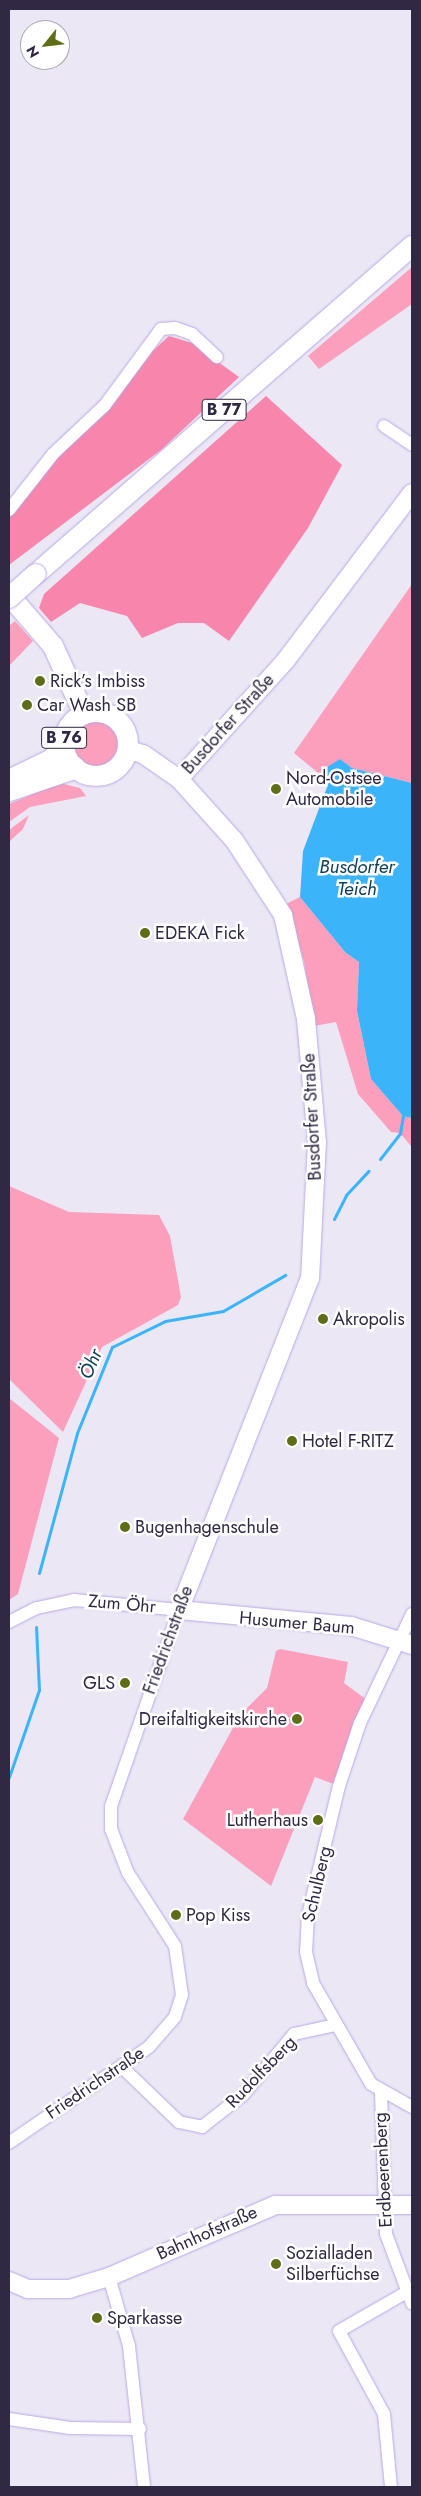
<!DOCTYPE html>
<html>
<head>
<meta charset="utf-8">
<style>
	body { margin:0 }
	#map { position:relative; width:421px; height:2496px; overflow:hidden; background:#ebe7f4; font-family:Jost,sans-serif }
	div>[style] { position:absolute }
	.green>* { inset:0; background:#fb9fbc }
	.round { border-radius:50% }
	.forest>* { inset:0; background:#f785ac }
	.water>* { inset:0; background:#3bb4fa }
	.stream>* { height:3px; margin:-1.5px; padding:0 1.5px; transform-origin:1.5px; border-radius:1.5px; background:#3bb4fa }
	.roads { filter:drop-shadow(0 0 1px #bca7e8) drop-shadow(0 0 1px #bca7e8) }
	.street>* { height:12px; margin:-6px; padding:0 6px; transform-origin:6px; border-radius:6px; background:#fff }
	.secondary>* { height:18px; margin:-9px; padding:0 9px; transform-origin:9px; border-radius:9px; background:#fff }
	.primary>* { height:20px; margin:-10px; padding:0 10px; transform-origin:10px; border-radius:10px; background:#fff }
	.primary>.ring { margin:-10px; padding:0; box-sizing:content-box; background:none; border:20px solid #fff; border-radius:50% }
	.highway>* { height:22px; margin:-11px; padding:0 11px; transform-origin:11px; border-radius:11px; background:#fff }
	.bridges { filter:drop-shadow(0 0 1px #bca7e8) drop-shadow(0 0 1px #bca7e8) }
	.primary-bridge>* { height:20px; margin:-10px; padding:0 10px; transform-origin:10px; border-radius:10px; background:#fff }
	.dots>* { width:14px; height:14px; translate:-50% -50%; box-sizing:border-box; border:2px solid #fff; border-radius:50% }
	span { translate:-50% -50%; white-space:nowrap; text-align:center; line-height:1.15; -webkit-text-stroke:5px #fff; paint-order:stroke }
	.shield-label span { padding:1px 4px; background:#fff; border:1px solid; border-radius:4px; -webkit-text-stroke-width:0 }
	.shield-label { font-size:16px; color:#312943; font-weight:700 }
	.poi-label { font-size:18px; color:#312943 }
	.left { translate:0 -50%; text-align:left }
	.right { translate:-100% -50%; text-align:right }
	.street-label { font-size:18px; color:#312943 }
	.water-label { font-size:19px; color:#0d3e5a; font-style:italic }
	.frame { position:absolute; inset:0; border:10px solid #312943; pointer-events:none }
	.north { position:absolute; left:20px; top:20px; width:50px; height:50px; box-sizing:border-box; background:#fff; border:1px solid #ada9b4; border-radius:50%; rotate:241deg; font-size:14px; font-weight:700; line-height:20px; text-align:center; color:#312943 }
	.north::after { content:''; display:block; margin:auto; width:18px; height:22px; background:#5e6d17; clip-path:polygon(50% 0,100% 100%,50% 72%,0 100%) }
</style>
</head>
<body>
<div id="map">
	<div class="green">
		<div style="clip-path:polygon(412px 267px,412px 304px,319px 369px,308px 356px)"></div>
		<div style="clip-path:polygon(412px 584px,412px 783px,352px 768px,340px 759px,329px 782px,294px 753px)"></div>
		<div style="clip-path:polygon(15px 621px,33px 641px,9px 666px,9px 626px)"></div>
		<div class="round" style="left:71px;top:719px;width:50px;height:50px"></div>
		<div style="clip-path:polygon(60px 783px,80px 788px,86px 796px,30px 807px,9px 822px,9px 804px)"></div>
		<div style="clip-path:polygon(29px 815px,23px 829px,9px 842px,9px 830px)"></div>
		<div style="clip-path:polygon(300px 897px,345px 952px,359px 962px,357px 1011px,371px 1079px,403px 1116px,412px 1118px,411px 1146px,400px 1133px,391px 1132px,358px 1094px,336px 1022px,314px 1026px,304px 961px,286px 904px)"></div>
		<div style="clip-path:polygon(9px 1186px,69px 1212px,159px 1215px,170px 1236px,181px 1297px,178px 1305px,102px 1347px,63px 1432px,9px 1379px)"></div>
		<div style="clip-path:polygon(9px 1398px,59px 1438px,18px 1594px,9px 1600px)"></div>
		<div style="clip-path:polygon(280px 1649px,348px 1662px,344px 1683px,367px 1700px,336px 1785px,315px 1777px,271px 1886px,183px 1819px,240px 1715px,267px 1688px,276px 1651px)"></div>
	</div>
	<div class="forest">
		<div style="clip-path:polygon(169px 336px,192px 343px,239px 377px,161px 450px,9px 565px,9px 516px,55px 458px,109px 410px,146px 357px)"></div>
		<div style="clip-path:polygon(266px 396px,342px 465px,308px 528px,229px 641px,204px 623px,178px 623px,142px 638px,127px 616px,80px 603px,51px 622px,39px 608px,44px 594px)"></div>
	</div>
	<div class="water">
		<div style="clip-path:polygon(340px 759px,352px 768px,412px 783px,412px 1118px,403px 1116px,371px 1079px,357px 1011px,359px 962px,345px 952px,300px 897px,303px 851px,329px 782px,324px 769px)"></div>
	</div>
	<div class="stream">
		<div style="left:380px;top:1159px;width:33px;rotate:-52deg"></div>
		<div style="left:400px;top:1133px;width:17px;rotate:-80deg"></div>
		<div style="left:334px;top:1219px;width:27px;rotate:-63deg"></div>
		<div style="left:346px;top:1195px;width:33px;rotate:-47deg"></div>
		<div style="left:39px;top:1573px;width:145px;rotate:-74.8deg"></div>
		<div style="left:77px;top:1433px;width:93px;rotate:-67.9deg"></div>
		<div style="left:112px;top:1347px;width:59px;rotate:-26.1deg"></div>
		<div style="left:165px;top:1321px;width:59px;rotate:-9.8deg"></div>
		<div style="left:223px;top:1311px;width:72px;rotate:-30.1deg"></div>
		<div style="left:9px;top:1777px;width:92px;rotate:-71deg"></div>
		<div style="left:39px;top:1690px;width:63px;rotate:-92.7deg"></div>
	</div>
	<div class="roads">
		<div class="street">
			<div style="left:384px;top:426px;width:34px;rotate:34deg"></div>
			<div style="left:9px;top:510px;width:71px;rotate:-51.8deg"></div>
			<div style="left:53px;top:454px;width:71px;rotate:-43.3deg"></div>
			<div style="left:105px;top:405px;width:94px;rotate:-53.6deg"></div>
			<div style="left:161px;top:329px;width:14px;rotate:-4deg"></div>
			<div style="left:175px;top:328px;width:18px;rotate:19deg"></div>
			<div style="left:192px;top:334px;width:34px;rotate:43deg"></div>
			<div style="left:412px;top:1614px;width:121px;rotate:115.5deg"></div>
			<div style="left:360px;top:1723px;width:66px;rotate:108.4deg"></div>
			<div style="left:339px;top:1786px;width:133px;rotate:103.5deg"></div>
			<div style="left:308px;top:1915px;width:37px;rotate:93deg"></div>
			<div style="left:306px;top:1952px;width:32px;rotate:77deg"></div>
			<div style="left:313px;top:1983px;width:116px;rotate:60.1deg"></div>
			<div style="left:371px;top:2084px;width:47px;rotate:29.3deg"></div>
			<div style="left:9px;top:1622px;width:31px;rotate:-27deg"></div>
			<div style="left:37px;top:1608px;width:38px;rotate:-12deg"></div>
			<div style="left:74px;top:1600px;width:105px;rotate:5.4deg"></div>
			<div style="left:179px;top:1610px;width:207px;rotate:109.1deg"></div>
			<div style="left:111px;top:1806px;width:23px;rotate:90deg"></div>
			<div style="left:111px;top:1829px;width:47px;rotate:68.9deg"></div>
			<div style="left:128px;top:1873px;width:87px;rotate:57.2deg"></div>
			<div style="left:175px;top:1946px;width:49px;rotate:81.9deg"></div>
			<div style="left:182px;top:1995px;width:23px;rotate:108deg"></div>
			<div style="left:175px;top:2017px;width:40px;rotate:131deg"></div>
			<div style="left:149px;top:2047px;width:170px;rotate:145.6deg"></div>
			<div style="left:123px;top:2068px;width:78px;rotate:44deg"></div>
			<div style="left:179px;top:2122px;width:24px;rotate:12deg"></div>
			<div style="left:202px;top:2127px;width:53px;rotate:-38.2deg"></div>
			<div style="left:244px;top:2094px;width:78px;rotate:-50.2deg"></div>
			<div style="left:294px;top:2034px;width:43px;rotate:-12.1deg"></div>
			<div style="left:381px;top:2093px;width:141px;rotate:88deg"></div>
			<div style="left:386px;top:2234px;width:74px;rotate:69.4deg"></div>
			<div style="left:109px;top:2277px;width:72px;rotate:73.8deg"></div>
			<div style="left:129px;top:2346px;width:142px;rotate:83.9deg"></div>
			<div style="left:9px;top:2419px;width:62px;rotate:8.4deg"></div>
			<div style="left:70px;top:2428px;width:70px;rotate:0.8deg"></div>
			<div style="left:391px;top:2487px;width:73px;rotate:-95.5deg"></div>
			<div style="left:384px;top:2414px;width:94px;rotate:-118.5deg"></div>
			<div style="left:339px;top:2331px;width:76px;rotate:-29.9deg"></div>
		</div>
		<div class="secondary">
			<div style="left:128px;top:750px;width:16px;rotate:15deg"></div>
			<div style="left:143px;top:754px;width:44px;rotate:34.8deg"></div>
			<div style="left:179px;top:779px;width:82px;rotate:48deg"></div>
			<div style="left:234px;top:840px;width:90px;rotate:56.8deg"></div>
			<div style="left:283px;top:915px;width:107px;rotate:77.5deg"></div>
			<div style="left:306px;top:1019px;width:123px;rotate:84.9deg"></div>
			<div style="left:317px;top:1142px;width:136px;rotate:92.9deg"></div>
			<div style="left:310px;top:1278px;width:357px;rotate:111.5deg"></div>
			<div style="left:179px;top:1610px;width:173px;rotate:5.3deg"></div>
			<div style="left:351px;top:1626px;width:64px;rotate:17.3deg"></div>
			<div style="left:179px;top:779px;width:160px;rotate:-48deg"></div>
			<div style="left:286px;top:660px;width:209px;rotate:-53deg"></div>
			<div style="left:9px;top:2281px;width:21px;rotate:23deg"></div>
			<div style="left:28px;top:2289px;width:41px"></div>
			<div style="left:69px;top:2289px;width:42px;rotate:-16.7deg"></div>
			<div style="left:109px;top:2277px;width:181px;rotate:-23.4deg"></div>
			<div style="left:275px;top:2205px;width:137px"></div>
		</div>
		<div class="primary">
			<div style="left:36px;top:574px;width:499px;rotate:-41.1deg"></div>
			<div style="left:9px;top:595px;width:67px;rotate:49.2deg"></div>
			<div style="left:53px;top:646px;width:75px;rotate:65.5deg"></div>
			<div class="ring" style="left:64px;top:712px;width:44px;height:44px"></div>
			<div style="left:9px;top:780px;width:48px;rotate:-26deg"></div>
			<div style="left:52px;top:759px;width:18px;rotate:-49deg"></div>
		</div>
		<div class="highway">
			<div style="left:9px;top:790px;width:69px;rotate:-18.7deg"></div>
		</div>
	</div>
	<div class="bridges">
		<div class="primary-bridge">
			<div style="left:9px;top:598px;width:36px;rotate:-42deg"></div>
		</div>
	</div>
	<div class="dots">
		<div style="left:40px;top:681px;background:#5e6d17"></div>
		<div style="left:27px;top:705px;background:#5e6d17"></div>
		<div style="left:276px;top:789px;background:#5e6d17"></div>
		<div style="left:145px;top:933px;background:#5e6d17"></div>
		<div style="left:323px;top:1319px;background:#5e6d17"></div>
		<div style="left:292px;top:1441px;background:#5e6d17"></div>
		<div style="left:125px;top:1527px;background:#5e6d17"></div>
		<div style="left:125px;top:1683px;background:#5e6d17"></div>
		<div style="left:297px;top:1719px;background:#5e6d17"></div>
		<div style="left:318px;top:1820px;background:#5e6d17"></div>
		<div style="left:176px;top:1915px;background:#5e6d17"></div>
		<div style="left:276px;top:2264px;background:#5e6d17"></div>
		<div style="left:97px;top:2318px;background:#5e6d17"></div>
	</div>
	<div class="shield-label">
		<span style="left:224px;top:410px">B 77</span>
		<span style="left:64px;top:738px">B 76</span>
	</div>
	<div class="poi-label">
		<span class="left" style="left:50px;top:681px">Rick’s Imbiss</span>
		<span class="left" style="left:37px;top:705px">Car Wash SB</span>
		<span class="left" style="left:286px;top:789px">Nord-Ostsee<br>Automobile</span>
		<span class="left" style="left:155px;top:933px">EDEKA Fick</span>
		<span class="left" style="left:333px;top:1319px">Akropolis</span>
		<span class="left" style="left:302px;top:1441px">Hotel F-RITZ</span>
		<span class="left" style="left:135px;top:1527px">Bugenhagenschule</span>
		<span class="right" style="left:115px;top:1683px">GLS</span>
		<span class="right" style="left:287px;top:1719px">Dreifaltigkeitskirche</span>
		<span class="right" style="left:308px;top:1820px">Lutherhaus</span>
		<span class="left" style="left:186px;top:1915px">Pop Kiss</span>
		<span class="left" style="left:286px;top:2264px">Sozialladen<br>Silberfüchse</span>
		<span class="left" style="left:107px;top:2318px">Sparkasse</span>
	</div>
	<div class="street-label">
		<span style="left:228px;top:724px;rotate:-48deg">Busdorfer Straße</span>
		<span style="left:312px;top:1117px;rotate:-93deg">Busdorfer Straße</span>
		<span style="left:122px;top:1604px;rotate:5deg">Zum Öhr</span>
		<span style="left:297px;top:1623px;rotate:5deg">Husumer Baum</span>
		<span style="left:168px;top:1640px;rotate:-70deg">Friedrichstraße</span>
		<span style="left:317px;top:1884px;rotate:-77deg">Schulberg</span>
		<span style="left:261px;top:2072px;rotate:-46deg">Rudolfsberg</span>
		<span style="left:95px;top:2083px;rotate:-34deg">Friedrichstraße</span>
		<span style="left:383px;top:2170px;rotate:-93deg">Erdbeerenberg</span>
		<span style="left:207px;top:2233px;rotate:-24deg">Bahnhofstraße</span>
	</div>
	<div class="water-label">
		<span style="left:357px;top:878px">Busdorfer<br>Teich</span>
		<span style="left:91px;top:1364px;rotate:-67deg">Öhr</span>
	</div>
	<div class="frame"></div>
	<div class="north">N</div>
</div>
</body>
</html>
